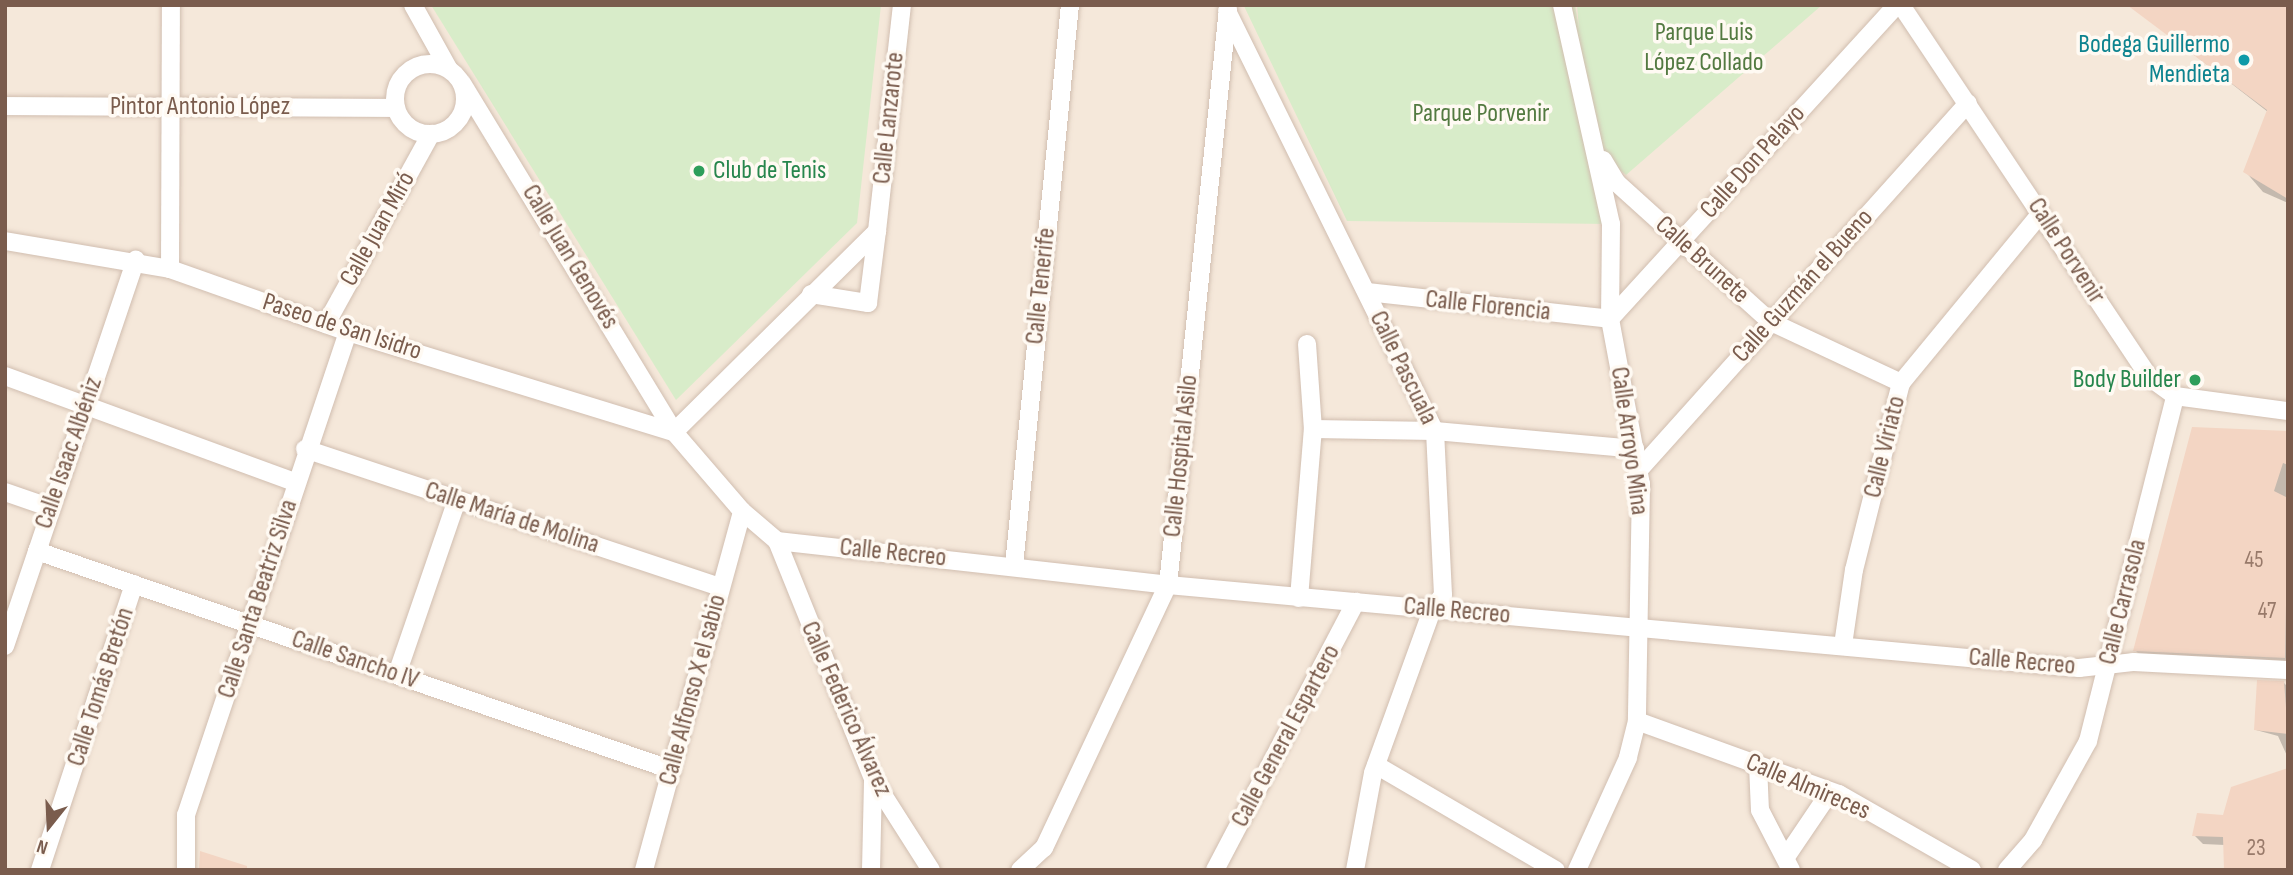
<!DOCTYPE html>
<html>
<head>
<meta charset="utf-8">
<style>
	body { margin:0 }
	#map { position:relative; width:2293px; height:875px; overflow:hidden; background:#fdf6ec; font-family:"Sofia Sans Condensed",sans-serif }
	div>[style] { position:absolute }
	.residential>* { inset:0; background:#f5e8da; transform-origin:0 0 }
	.green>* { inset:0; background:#d8ecc9 }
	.shadow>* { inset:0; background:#0003 }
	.building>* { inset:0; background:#f3d5c3 }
	.roads { filter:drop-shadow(0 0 2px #d1beb0) drop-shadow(0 0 2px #d1beb0) }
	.minor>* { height:18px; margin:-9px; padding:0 9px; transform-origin:9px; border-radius:9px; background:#fff }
	.minor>.ring { margin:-9px; padding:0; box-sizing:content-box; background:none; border:18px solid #fff; border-radius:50% }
	.dots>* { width:19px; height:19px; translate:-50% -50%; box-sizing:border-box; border:4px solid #fffaf3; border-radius:50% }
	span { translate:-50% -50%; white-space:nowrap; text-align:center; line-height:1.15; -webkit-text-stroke:7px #fffaf3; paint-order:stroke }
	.number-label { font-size:23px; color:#987a6a }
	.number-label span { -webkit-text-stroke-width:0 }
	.park-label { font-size:26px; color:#537a41 }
	.culture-label { font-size:26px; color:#0d838f }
	.right { translate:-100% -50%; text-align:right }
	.street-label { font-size:26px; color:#7a5c4d }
	.leisure-label { font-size:26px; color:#27864d }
	.left { translate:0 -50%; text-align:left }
	.frame { position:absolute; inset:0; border:7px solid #7a5c4d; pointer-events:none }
	.north { position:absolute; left:14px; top:791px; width:70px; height:70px; -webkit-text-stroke:5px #fffaf3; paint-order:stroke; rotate:198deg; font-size:19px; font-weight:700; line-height:28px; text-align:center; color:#7a5c4d }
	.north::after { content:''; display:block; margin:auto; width:24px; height:32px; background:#7a5c4d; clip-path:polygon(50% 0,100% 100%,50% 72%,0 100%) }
</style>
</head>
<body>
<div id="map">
	<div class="residential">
		<div style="left:5px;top:5px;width:2283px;height:865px"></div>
	</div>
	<div class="green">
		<div style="clip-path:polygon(431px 5px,881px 5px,857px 223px,676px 400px)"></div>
		<div style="clip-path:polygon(1575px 5px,1579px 29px,1577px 5px,1822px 5px,1626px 175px,1599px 152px,1611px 224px,1347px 221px,1244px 6px)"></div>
	</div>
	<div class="shadow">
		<div style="clip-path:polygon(2288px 5px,2288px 203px,2263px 192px,2245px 171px,2268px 112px,2135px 9px)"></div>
		<div style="clip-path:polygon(2288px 433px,2288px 665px,2143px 658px,2135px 650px)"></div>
		<div style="clip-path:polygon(2284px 683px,2288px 687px,2288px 758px,2278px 736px,2256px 730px)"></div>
		<div style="clip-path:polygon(2225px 817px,2225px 845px,2203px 844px,2194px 835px)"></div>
	</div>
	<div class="building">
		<div style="clip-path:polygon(2127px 5px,2288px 5px,2288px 199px,2243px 172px,2267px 110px)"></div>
		<div style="clip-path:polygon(2192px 427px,2288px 431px,2288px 465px,2283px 463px,2274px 491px,2288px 498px,2285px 658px,2133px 651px)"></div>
		<div style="clip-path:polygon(2257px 680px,2284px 681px,2288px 734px,2254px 730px)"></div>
		<div style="clip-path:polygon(2288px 768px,2288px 870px,2224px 870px,2223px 837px,2192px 836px,2197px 813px,2223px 815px,2231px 787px)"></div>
		<div style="clip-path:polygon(200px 851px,247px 866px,247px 870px,199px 870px)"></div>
	</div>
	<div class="roads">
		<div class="minor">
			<div style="left:413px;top:5px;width:72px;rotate:60.9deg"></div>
			<div style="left:1562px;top:5px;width:224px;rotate:77.4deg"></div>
			<div style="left:1611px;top:224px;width:95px;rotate:90.6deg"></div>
			<div style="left:1610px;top:319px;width:168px;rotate:79.4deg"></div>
			<div style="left:1641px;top:484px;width:237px;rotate:91deg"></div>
			<div style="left:1637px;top:721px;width:38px;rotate:104deg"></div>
			<div style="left:1628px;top:758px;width:123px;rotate:114.5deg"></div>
			<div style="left:1901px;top:5px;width:447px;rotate:56.3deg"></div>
			<div style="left:2149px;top:377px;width:32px;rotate:36deg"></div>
			<div style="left:2175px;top:396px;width:114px;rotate:7.6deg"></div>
			<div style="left:1227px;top:11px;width:469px;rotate:63.7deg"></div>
			<div style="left:1435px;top:431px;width:164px;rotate:87.2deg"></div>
			<div style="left:1443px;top:595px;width:19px;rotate:126deg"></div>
			<div style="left:1432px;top:610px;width:173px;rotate:109.9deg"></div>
			<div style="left:1373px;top:773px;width:99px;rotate:100.5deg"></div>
			<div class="ring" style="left:395px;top:64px;width:52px;height:52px"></div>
			<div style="left:462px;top:83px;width:408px;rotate:58.7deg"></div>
			<div style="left:674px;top:432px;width:104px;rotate:49.3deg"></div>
			<div style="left:742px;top:511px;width:46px;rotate:40.6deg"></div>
			<div style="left:777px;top:541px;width:393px;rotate:6.4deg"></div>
			<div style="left:1168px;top:585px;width:915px;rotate:5.21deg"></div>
			<div style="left:2079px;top:668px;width:54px;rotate:-6.3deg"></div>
			<div style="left:2133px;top:662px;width:155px;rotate:3deg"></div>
			<div style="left:5px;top:106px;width:391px;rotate:0.3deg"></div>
			<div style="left:1603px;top:160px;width:27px;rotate:59deg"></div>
			<div style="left:1617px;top:183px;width:207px;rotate:42.1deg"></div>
			<div style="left:1771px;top:322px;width:144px;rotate:25.1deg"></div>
			<div style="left:5px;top:241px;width:167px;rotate:9.6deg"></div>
			<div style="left:170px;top:269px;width:189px;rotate:19.5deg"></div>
			<div style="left:348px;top:332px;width:341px;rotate:17.1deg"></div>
			<div style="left:170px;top:269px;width:264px;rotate:-89.8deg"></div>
			<div style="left:1367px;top:292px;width:244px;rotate:6.3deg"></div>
			<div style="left:1610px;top:319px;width:425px;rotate:-47.6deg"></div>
			<div style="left:811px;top:294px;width:58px;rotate:9deg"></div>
			<div style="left:868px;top:303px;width:73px;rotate:-82.9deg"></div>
			<div style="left:326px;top:324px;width:217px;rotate:-61.1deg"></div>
			<div style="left:1307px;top:344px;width:85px;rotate:86deg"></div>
			<div style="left:5px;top:376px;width:309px;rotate:20.1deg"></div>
			<div style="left:674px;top:432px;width:286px;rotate:-44.7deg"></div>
			<div style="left:877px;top:231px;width:227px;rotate:-83.7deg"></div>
			<div style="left:305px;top:449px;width:437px;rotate:18.4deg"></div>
			<div style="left:1638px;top:471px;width:494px;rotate:-48.1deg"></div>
			<div style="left:5px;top:492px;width:49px;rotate:19.2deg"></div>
			<div style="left:777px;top:541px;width:257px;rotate:68deg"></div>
			<div style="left:873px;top:779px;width:108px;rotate:57.5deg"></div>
			<div style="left:37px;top:551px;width:672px;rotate:19.03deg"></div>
			<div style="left:1014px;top:566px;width:564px;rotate:-84.3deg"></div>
			<div style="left:1299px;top:598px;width:170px;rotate:-85.3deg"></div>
			<div style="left:1313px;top:429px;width:122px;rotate:0.9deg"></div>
			<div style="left:1435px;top:431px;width:201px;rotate:5.1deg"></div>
			<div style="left:1843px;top:645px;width:76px;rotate:-81.7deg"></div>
			<div style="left:1854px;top:570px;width:193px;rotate:-75.9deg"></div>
			<div style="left:1901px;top:383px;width:220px;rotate:-50.5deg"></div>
			<div style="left:5px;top:646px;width:408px;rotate:-71.3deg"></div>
			<div style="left:397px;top:674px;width:184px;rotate:-71deg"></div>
			<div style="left:1637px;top:721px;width:215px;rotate:19.9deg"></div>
			<div style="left:1839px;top:794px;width:153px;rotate:29.7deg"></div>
			<div style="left:1376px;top:765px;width:208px;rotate:30.3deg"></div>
			<div style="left:1758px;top:765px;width:45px;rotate:87.5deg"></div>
			<div style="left:1760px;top:810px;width:68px;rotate:62.7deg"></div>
			<div style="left:1786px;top:857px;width:78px;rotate:-55.9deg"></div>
			<div style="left:40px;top:870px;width:301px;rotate:-71.8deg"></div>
			<div style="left:186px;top:870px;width:55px;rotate:-90deg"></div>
			<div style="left:186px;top:815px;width:509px;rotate:-71.46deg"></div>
			<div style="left:644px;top:870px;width:372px;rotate:-74.7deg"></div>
			<div style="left:871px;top:870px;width:91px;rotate:-88.7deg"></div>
			<div style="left:1020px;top:870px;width:33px;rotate:-43deg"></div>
			<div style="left:1044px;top:848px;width:291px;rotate:-64.8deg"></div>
			<div style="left:1168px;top:585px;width:580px;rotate:-84.06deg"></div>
			<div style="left:1215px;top:870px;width:303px;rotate:-62.3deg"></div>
			<div style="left:2007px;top:870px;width:40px;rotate:-49deg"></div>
			<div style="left:2033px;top:840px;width:113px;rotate:-60.9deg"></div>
			<div style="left:2088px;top:741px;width:356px;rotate:-75.8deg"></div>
		</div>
	</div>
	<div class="dots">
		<div style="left:2244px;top:60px;background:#0f9aa8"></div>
		<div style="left:699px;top:171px;background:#2e9e5b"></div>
		<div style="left:2195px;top:380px;background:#2e9e5b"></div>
	</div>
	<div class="number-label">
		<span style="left:2254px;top:560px">45</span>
		<span style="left:2267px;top:611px">47</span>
		<span style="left:2256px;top:848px">23</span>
	</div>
	<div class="park-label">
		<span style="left:1704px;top:48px">Parque Luis<br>López Collado</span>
		<span style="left:1481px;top:114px">Parque Porvenir</span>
	</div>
	<div class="culture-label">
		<span class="right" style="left:2230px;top:60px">Bodega Guillermo<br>Mendieta</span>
	</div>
	<div class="street-label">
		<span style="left:200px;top:107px">Pintor Antonio López</span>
		<span style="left:889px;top:118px;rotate:-84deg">Calle Lanzarote</span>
		<span style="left:1753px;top:162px;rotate:-48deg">Calle Don Pelayo</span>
		<span style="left:378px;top:229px;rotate:-61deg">Calle Juan Miró</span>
		<span style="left:2066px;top:251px;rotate:57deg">Calle Porvenir</span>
		<span style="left:570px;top:257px;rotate:59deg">Calle Juan Genovés</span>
		<span style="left:1702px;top:260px;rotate:42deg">Calle Brunete</span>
		<span style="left:1041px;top:286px;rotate:-84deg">Calle Tenerife</span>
		<span style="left:1803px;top:286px;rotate:-48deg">Calle Guzmán el Bueno</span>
		<span style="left:1488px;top:306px;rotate:6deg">Calle Florencia</span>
		<span style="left:342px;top:327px;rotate:18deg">Paseo de San Isidro</span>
		<span style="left:1403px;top:368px;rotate:64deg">Calle Pascuala</span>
		<span style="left:1629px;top:441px;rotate:82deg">Calle Arroyo Mina</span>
		<span style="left:1885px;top:447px;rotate:-76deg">Calle Viriato</span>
		<span style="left:69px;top:453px;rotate:-71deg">Calle Isaac Albéniz</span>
		<span style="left:1181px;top:456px;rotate:-84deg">Calle Hospital Asilo</span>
		<span style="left:512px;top:518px;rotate:18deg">Calle María de Molina</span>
		<span style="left:893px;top:553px;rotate:6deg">Calle Recreo</span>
		<span style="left:258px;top:599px;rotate:-72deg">Calle Santa Beatriz Silva</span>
		<span style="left:2123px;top:602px;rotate:-76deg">Calle Carrasola</span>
		<span style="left:1457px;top:611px;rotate:5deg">Calle Recreo</span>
		<span style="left:355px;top:660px;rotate:19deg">Calle Sancho IV</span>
		<span style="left:2022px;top:662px;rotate:5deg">Calle Recreo</span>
		<span style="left:101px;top:687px;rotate:-72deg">Calle Tomás Bretón</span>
		<span style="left:693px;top:690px;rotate:-75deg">Calle Alfonso X el sabio</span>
		<span style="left:846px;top:709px;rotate:66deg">Calle Federico Álvarez</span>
		<span style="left:1286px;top:736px;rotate:-62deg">Calle General Espartero</span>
		<span style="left:1808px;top:787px;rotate:23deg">Calle Almireces</span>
	</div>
	<div class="leisure-label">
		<span class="left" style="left:713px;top:171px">Club de Tenis</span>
		<span class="right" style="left:2181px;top:380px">Body Builder</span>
	</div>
	<div class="frame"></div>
	<div class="north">N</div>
</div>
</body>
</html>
